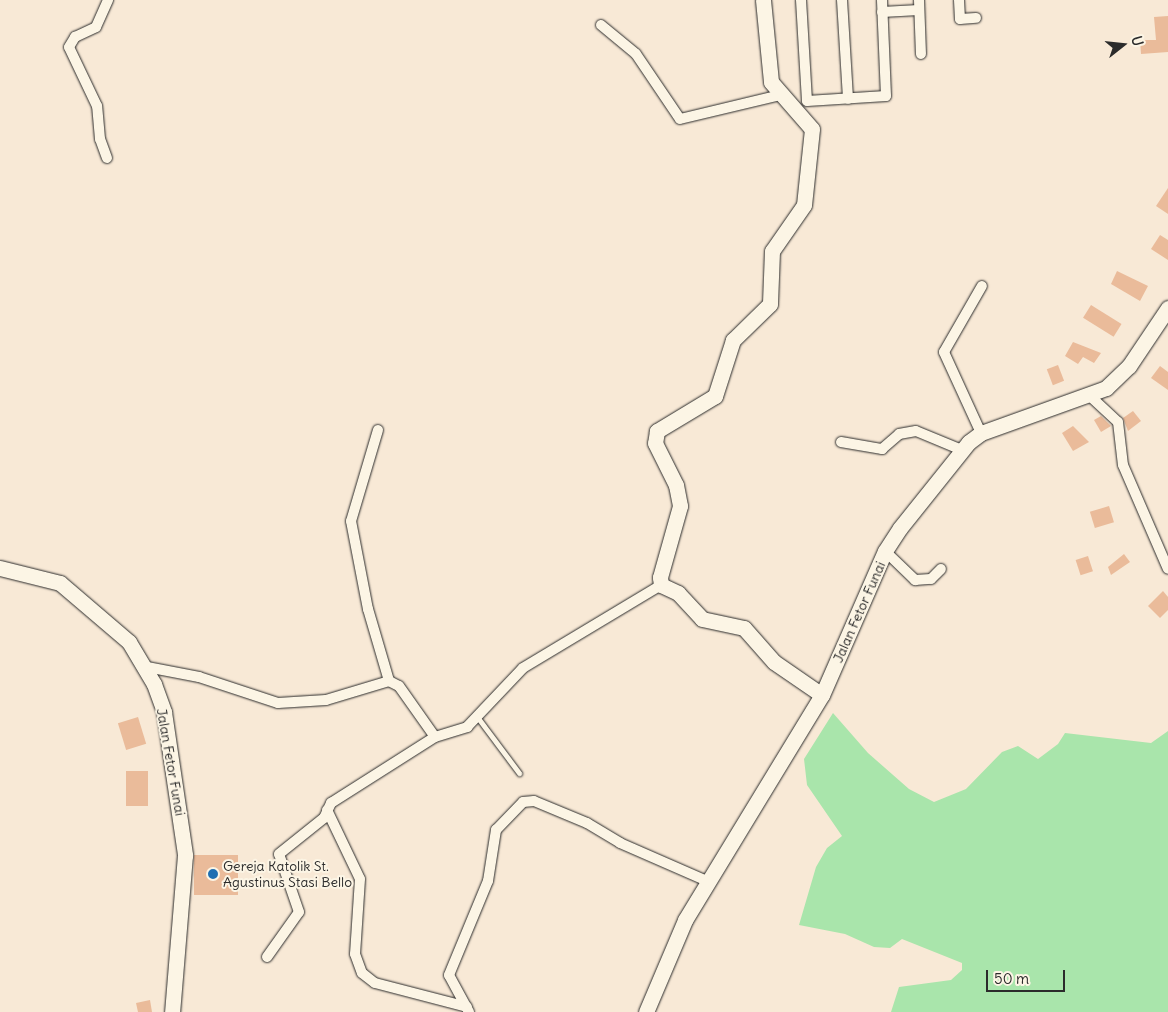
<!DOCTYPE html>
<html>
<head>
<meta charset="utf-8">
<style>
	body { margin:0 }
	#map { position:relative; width:1168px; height:1012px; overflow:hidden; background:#f8e9d6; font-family:Delius,sans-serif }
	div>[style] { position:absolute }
	.green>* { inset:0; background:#a9e5ab }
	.building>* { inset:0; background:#eabb9a; transform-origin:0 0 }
	.roads { filter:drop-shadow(0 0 1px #2b2b2b) drop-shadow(0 0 1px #2b2b2b) }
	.lane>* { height:5px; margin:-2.5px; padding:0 2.5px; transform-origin:2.5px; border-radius:2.5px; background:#fcf5e5 }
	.street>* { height:10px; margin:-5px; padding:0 5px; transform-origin:5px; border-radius:5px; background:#fcf5e5 }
	.secondary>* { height:15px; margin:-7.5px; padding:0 7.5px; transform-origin:7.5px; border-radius:7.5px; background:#fcf5e5 }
	.dots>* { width:14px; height:14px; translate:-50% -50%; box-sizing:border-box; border:2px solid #fcf5e5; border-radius:50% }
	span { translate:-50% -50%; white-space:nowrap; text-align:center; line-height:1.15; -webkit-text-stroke:4px #fcf5e5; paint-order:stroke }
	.street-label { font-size:14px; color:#2b2b2b }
	.poi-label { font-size:14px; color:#2b2b2b }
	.left { translate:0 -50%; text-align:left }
	.north { position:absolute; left:1098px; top:20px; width:50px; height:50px; -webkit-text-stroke:4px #fcf5e5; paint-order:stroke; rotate:74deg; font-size:14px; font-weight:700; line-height:20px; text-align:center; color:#2b2b2b }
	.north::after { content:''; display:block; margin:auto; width:18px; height:22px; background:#2b2b2b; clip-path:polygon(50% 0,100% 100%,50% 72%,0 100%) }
	.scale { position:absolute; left:986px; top:970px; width:79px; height:22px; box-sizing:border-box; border:2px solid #2b2b2b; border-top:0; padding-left:6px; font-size:15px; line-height:18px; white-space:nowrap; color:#2b2b2b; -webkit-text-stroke:4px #fcf5e5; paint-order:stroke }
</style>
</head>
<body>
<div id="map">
	<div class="green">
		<div style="clip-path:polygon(833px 713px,868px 753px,909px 789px,934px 802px,966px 789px,1002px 752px,1018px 746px,1038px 759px,1058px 744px,1065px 733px,1151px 743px,1168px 731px,1168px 1012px,891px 1012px,899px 987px,951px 980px,962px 970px,962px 963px,902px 939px,890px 948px,874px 947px,845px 934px,799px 925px,816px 867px,827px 848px,842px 836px,807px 785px,804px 759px)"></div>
	</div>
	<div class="building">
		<div style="clip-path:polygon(1168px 16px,1168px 52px,1141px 54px,1140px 40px,1156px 40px,1154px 17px)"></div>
		<div style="clip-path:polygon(1168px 188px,1168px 214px,1156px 206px)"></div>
		<div style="clip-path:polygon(1160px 235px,1168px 240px,1168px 260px,1151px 249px)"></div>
		<div style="clip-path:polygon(1117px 271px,1148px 286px,1140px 301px,1111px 284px)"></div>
		<div style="left:1091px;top:305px;width:36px;height:15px;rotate:32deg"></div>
		<div style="clip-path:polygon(1073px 342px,1101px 353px,1094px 363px,1083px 357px,1078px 364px,1065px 356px)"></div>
		<div style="left:1058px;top:365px;width:17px;height:12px;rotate:69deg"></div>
		<div style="clip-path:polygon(1160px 366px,1168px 372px,1168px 390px,1151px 378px)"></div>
		<div style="clip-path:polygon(1133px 411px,1141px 421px,1128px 431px,1123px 418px)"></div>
		<div style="clip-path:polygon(1101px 416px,1111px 426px,1101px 432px,1094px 420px)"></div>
		<div style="clip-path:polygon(1073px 426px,1089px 442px,1073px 451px,1062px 433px)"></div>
		<div style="left:1109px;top:506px;width:17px;height:20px;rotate:73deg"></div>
		<div style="clip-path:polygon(1124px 554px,1130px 562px,1111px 575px,1108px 567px)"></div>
		<div style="left:1088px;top:556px;width:16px;height:13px;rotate:72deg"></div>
		<div style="clip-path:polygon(1163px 591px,1168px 597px,1168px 610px,1160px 618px,1148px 606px)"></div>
		<div style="left:138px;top:717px;width:28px;height:21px;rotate:73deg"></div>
		<div style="left:148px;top:771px;width:35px;height:22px;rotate:90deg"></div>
		<div style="left:194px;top:855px;width:44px;height:40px"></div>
		<div style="clip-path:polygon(150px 1000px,152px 1012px,138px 1012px,136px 1003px)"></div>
	</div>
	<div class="roads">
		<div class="lane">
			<div style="left:478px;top:718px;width:69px;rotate:53.3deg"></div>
		</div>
		<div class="street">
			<div style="left:801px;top:0;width:101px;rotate:86.6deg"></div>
			<div style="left:807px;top:101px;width:79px;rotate:-3.6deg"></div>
			<div style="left:886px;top:96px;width:96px;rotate:-92.4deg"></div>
			<div style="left:842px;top:0;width:99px;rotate:86.5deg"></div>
			<div style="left:919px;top:0;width:54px;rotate:87.9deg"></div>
			<div style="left:959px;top:0;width:19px;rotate:87deg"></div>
			<div style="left:960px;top:19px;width:16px;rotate:-4deg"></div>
			<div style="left:882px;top:12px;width:37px;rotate:-3deg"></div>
			<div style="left:601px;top:25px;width:45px;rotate:39.6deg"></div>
			<div style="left:636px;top:54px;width:78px;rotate:55.9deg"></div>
			<div style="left:680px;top:119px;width:107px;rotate:-13.5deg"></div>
			<div style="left:107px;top:158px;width:20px;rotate:-110deg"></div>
			<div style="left:100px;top:139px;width:33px;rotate:-95deg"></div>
			<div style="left:97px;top:106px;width:65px;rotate:-115.4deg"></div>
			<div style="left:69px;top:47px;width:12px;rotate:-59deg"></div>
			<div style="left:75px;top:37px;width:23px;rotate:-25deg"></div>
			<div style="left:96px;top:27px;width:30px;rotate:-66deg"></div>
			<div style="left:1090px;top:396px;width:38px;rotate:43deg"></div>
			<div style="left:1118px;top:422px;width:43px;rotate:83.4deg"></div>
			<div style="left:1123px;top:465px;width:113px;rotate:66.6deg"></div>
			<div style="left:378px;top:430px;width:95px;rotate:106.5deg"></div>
			<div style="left:351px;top:521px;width:90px;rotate:79.1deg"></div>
			<div style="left:368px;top:609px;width:75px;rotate:73.7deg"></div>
			<div style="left:981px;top:433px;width:89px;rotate:-114.6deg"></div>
			<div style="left:944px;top:352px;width:76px;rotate:-60.1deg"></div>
			<div style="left:841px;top:442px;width:42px;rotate:9.7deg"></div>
			<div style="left:882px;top:449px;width:23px;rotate:-41deg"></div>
			<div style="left:899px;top:434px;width:17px;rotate:-10deg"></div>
			<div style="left:916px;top:431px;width:50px;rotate:22.4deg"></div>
			<div style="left:885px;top:551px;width:42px;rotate:44deg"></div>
			<div style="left:915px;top:580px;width:16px;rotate:-4deg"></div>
			<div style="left:931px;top:579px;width:14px;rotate:-45deg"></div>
			<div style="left:147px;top:667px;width:53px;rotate:10.9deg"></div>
			<div style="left:199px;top:677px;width:83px;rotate:18.2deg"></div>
			<div style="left:278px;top:703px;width:48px;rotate:-3.6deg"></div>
			<div style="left:326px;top:700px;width:66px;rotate:-16.8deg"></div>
			<div style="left:389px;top:681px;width:11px;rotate:27deg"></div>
			<div style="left:399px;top:686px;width:62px;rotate:54.8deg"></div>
			<div style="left:327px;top:810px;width:76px;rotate:64.4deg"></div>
			<div style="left:360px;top:879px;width:75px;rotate:93.8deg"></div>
			<div style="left:355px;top:954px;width:20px;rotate:70deg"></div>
			<div style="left:362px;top:973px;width:16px;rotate:38deg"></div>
			<div style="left:375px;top:983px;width:95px;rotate:14.6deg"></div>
			<div style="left:267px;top:957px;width:55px;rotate:-54.6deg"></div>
			<div style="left:299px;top:912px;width:61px;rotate:-109deg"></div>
			<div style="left:279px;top:854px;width:58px;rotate:-38.7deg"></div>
			<div style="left:324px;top:818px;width:17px;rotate:-65deg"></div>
			<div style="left:331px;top:803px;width:123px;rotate:-32.4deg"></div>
			<div style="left:435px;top:737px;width:34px;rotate:-17deg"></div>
			<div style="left:467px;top:727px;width:81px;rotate:-46.5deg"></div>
			<div style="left:523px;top:668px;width:161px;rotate:-31deg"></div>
			<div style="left:469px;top:1012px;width:42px;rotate:-118.4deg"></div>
			<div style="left:449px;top:975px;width:102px;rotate:-67.5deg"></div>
			<div style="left:488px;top:881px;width:52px;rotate:-81.1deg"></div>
			<div style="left:496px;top:830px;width:39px;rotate:-46deg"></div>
			<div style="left:523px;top:802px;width:11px;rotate:-5deg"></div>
			<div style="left:534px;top:801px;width:57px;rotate:22.5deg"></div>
			<div style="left:587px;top:823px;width:39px;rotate:31deg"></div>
			<div style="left:620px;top:843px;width:95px;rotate:23.6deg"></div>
		</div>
		<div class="secondary">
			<div style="left:763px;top:0;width:82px;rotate:84.4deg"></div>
			<div style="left:771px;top:82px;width:62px;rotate:48.9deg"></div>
			<div style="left:812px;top:129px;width:76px;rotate:96deg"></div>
			<div style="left:804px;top:205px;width:56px;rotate:124.8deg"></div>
			<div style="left:772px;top:251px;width:53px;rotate:92.2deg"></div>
			<div style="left:770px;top:304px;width:52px;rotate:135.8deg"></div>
			<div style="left:733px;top:340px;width:59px;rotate:107.8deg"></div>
			<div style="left:715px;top:396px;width:68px;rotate:148.9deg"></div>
			<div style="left:657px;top:431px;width:12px;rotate:99deg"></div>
			<div style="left:655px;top:443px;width:47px;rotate:63.4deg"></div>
			<div style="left:676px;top:485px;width:21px;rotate:79deg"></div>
			<div style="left:680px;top:506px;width:74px;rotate:105.7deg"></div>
			<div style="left:660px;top:577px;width:8px;rotate:83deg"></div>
			<div style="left:661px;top:585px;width:19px;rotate:25deg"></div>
			<div style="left:678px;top:593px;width:35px;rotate:47deg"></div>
			<div style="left:702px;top:619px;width:43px;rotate:12.1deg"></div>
			<div style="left:744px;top:628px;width:45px;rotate:48.6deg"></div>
			<div style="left:774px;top:662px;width:58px;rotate:34.5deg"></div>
			<div style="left:0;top:568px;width:62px;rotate:14deg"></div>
			<div style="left:60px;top:583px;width:91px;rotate:40.5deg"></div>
			<div style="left:129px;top:642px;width:49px;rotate:59.2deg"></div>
			<div style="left:154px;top:684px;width:30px;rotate:70deg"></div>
			<div style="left:164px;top:712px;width:145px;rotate:81.6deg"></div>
			<div style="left:185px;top:855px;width:158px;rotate:94.7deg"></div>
			<div style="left:646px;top:1012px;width:100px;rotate:-67deg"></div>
			<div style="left:685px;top:920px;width:263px;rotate:-58.7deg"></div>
			<div style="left:822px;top:695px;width:157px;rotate:-66.4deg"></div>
			<div style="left:885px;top:551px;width:27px;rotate:-57deg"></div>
			<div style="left:900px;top:528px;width:110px;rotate:-51.3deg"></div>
			<div style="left:969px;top:442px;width:15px;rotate:-37deg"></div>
			<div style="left:981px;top:433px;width:133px;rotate:-19.8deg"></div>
			<div style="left:1106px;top:388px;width:32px;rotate:-44deg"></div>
			<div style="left:1129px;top:366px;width:70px;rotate:-56.1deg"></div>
		</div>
	</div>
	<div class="dots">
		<div style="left:213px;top:874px;background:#1f6fb2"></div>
	</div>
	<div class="street-label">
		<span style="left:859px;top:612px;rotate:-66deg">Jalan Fetor Funai</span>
		<span style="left:171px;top:762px;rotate:80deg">Jalan Fetor Funai</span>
	</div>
	<div class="poi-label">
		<span class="left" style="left:223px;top:874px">Gereja Katolik St.<br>Agustinus Stasi Bello</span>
	</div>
	<div class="north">U</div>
	<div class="scale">50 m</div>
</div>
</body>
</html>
